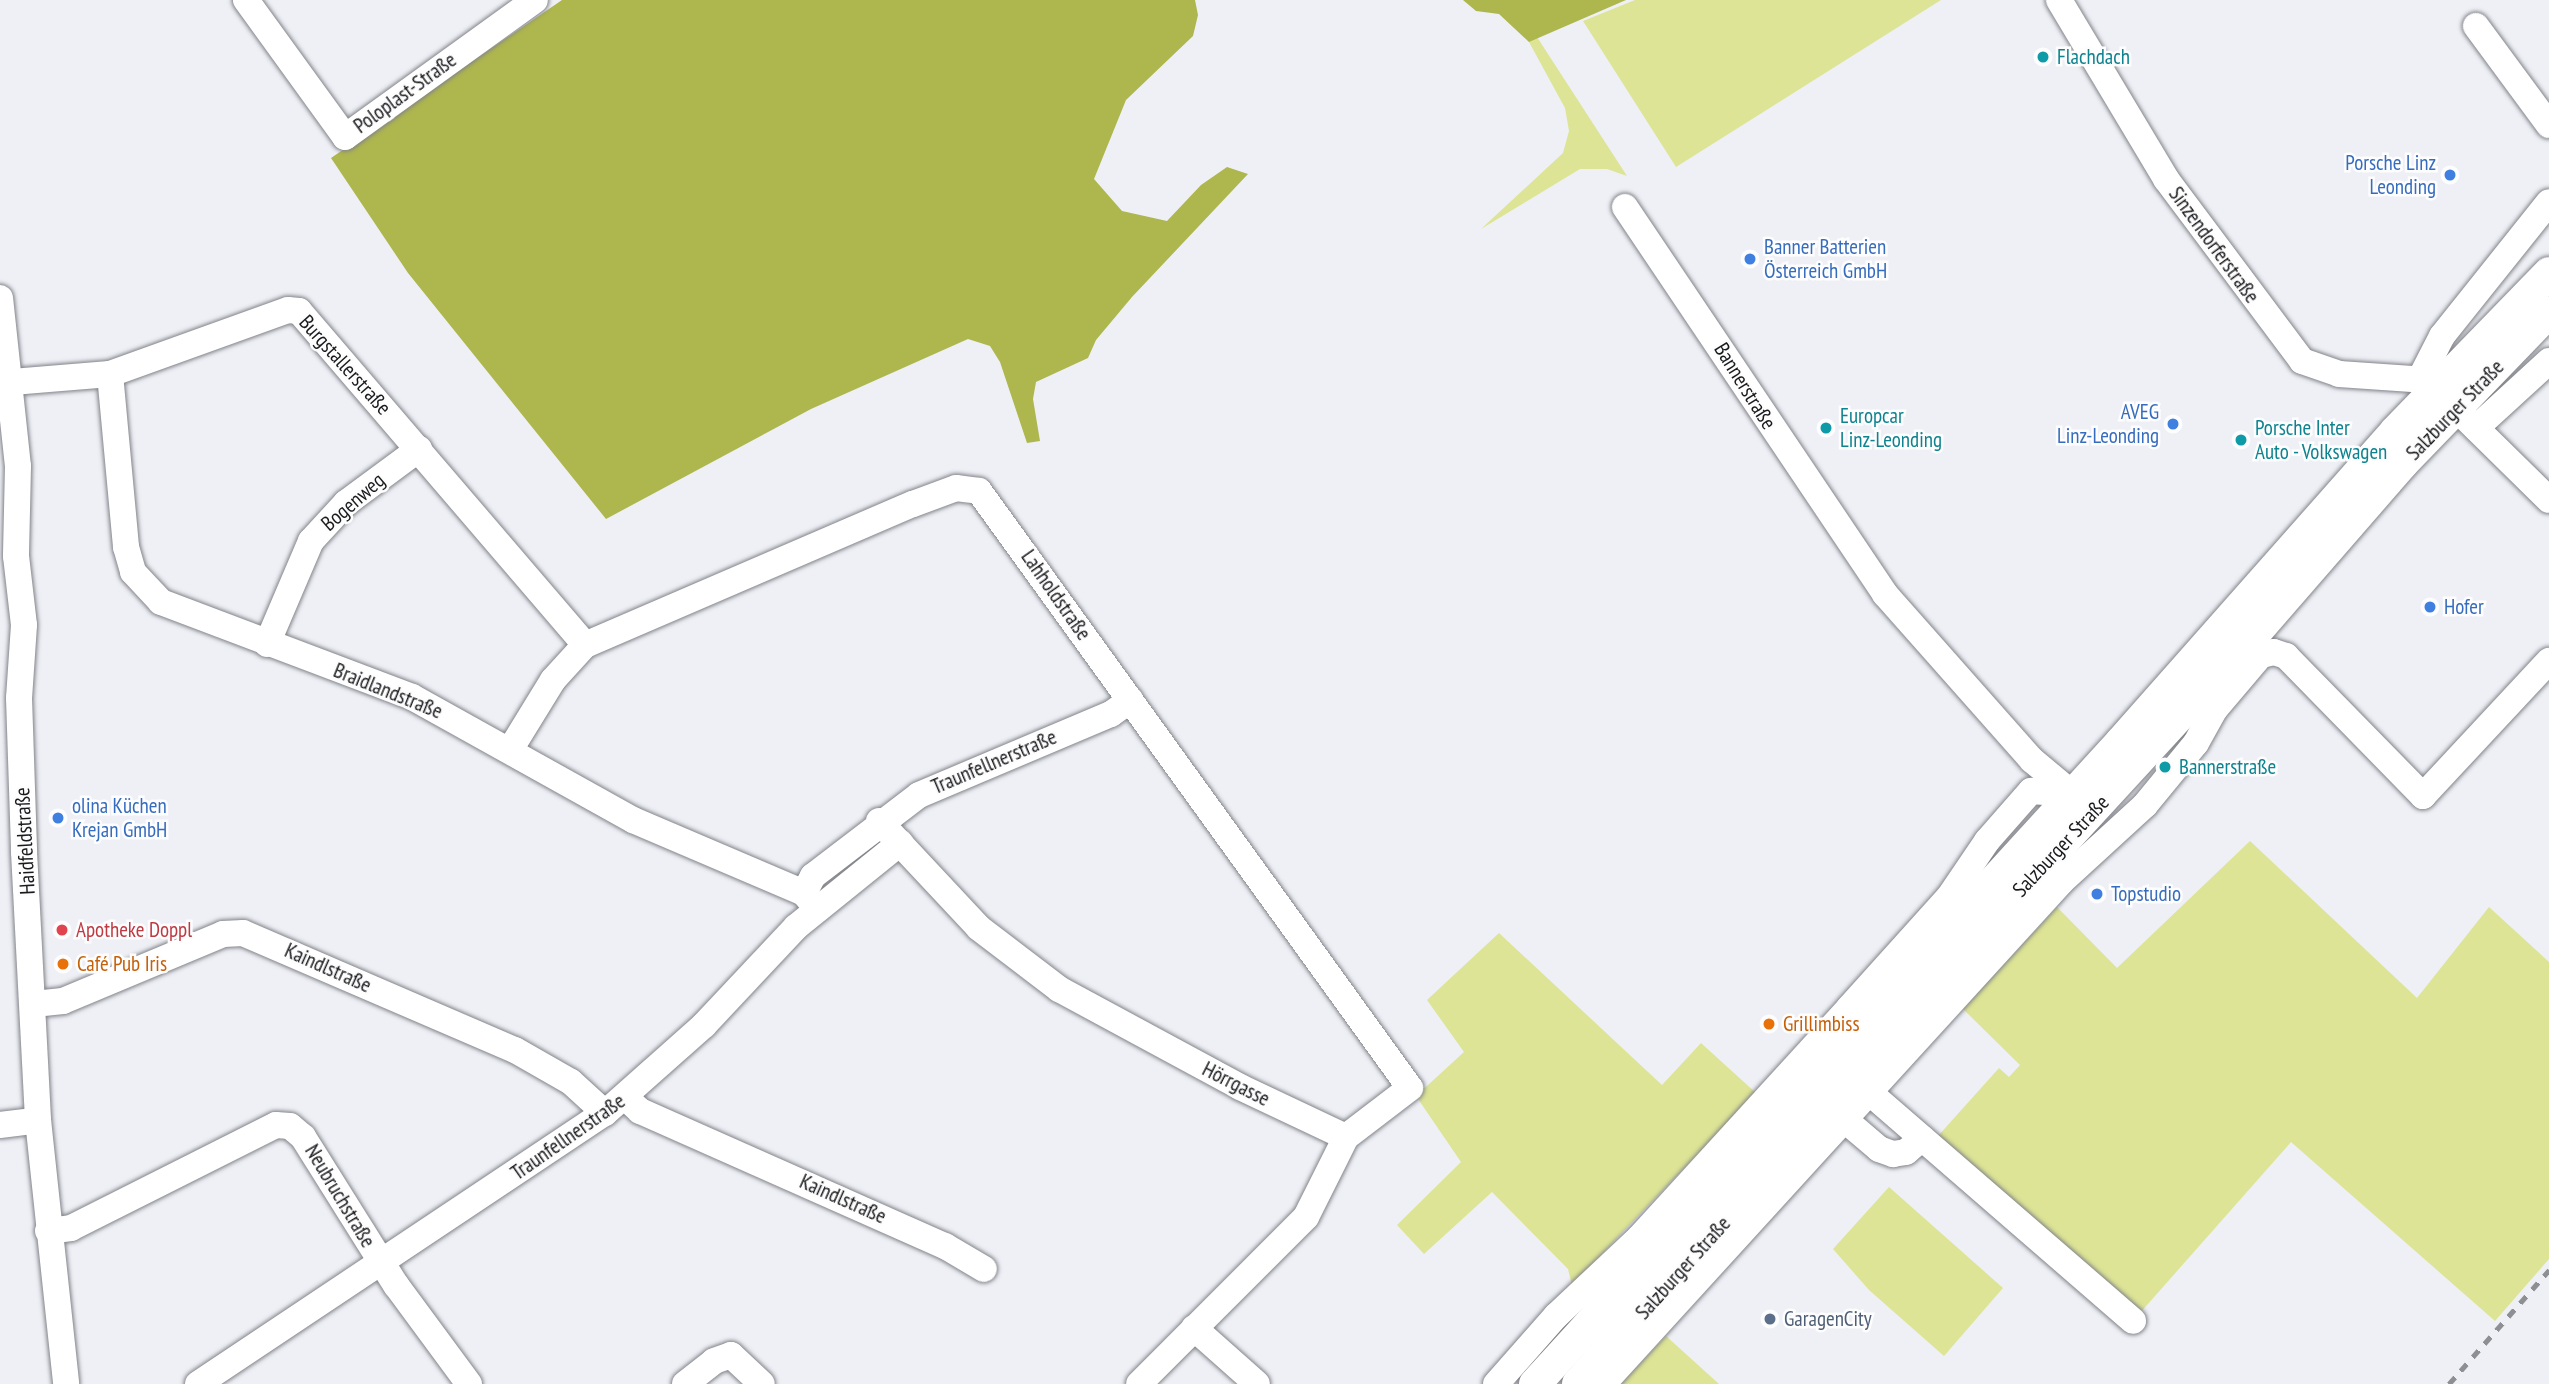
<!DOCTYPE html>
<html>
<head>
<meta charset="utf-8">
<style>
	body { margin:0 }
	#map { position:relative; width:2549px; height:1384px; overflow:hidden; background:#eef0f6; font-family:"PT Sans Narrow",sans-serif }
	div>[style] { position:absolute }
	.green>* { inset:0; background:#dde495 }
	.forest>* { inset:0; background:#aeb64e }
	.roads { filter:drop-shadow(0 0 2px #818388) drop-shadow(0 0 2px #818388) }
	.minor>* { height:26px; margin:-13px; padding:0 13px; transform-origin:13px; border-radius:13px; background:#fff }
	.major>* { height:32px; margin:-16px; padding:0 16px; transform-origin:16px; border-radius:16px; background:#fff }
	.rail>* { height:5px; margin-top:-2.5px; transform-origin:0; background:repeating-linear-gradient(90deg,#8d8f93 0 9px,transparent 0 18px) }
	.dots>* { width:19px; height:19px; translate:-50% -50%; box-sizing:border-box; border:4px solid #fdfdfe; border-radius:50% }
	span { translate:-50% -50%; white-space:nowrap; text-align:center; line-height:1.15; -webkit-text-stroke:5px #fdfdfe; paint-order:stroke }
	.culture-label { font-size:21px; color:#0d838f }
	.left { translate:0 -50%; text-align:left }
	.street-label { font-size:21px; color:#191a1c }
	.shop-label { font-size:21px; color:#366cbe }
	.right { translate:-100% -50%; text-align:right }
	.health-label { font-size:21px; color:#be3a42 }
	.food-label { font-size:21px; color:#c56008 }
	.service-label { font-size:21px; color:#4e5e75 }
</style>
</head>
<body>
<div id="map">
	<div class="green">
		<div style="clip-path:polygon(1635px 0,1941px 0,1676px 167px,1583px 21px)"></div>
		<div style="clip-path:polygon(1537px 37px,1627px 176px,1607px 169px,1580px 169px,1481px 229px,1563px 153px,1569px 131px,1565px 108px,1529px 42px)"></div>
		<div style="clip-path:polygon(2250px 841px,2417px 998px,2489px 907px,2549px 962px,2549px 1259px,2495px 1321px,2291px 1142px,2140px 1313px,1938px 1136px,1999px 1068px,2009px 1077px,2020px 1065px,1963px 1009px,2057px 907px,2117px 968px)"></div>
		<div style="clip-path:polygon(1499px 933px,1662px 1085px,1701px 1043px,1756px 1093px,1572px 1285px,1568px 1269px,1492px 1192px,1424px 1254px,1397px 1225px,1461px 1162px,1416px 1096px,1464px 1052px,1427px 1000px)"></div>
		<div style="clip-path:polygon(1889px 1187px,2003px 1288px,1944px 1356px,1869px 1290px,1833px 1249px)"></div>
		<div style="clip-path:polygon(1666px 1336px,1719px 1384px,1621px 1384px)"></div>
	</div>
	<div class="forest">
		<div style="clip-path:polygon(562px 0,1195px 0,1198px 15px,1193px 36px,1126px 100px,1094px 179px,1122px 211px,1167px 221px,1201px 185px,1227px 167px,1248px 174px,1132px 297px,1096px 340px,1088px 358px,1036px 382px,1033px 399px,1040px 441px,1027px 443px,1000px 362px,990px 346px,968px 339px,811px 409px,606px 519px,408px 273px,331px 158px)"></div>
		<div style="clip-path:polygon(1463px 0,1626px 0,1529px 42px,1499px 14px,1476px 11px)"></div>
	</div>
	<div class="roads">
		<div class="minor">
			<div style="left:246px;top:0;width:169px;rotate:54.1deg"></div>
			<div style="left:345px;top:137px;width:234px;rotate:-35.8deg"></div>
			<div style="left:2059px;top:0;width:209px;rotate:59.1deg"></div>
			<div style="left:2166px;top:179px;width:227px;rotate:53.2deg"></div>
			<div style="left:2302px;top:361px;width:39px;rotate:19deg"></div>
			<div style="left:2339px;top:374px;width:88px;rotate:3.9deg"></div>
			<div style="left:2427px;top:380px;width:171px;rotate:44.5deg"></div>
			<div style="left:2476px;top:26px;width:123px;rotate:53.6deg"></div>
			<div style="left:1625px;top:207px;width:466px;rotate:56.1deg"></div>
			<div style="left:1885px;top:594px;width:222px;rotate:48.5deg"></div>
			<div style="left:2032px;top:760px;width:56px;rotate:39.9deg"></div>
			<div style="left:0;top:298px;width:169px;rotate:83.9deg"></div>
			<div style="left:18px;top:466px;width:90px;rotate:91.3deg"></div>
			<div style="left:16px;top:556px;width:69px;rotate:83.4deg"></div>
			<div style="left:24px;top:625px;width:73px;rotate:93.9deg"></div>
			<div style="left:19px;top:698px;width:154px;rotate:88.1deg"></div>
			<div style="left:24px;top:852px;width:268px;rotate:87deg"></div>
			<div style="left:38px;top:1120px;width:265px;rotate:83.9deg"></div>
			<div style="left:110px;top:374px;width:174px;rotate:84.7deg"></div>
			<div style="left:126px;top:547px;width:26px;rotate:74deg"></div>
			<div style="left:133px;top:572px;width:41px;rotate:47deg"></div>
			<div style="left:161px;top:602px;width:268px;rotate:20.7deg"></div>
			<div style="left:412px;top:697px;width:253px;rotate:29.1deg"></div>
			<div style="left:633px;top:820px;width:186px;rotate:23.1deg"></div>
			<div style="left:804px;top:893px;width:21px;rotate:51deg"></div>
			<div style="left:2421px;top:377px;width:46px;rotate:-62.9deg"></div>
			<div style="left:2442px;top:336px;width:171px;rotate:-51.4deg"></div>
			<div style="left:12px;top:382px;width:98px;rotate:-4.7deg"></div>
			<div style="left:110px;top:374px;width:189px;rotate:-19.8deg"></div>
			<div style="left:288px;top:310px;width:11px;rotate:5deg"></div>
			<div style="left:299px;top:311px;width:440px;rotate:49.4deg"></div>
			<div style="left:2476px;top:428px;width:99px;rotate:-42.5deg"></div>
			<div style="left:267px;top:644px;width:112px;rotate:-66.9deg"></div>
			<div style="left:311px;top:541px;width:52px;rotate:-47.4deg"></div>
			<div style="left:346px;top:503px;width:91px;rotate:-36.5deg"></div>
			<div style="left:510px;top:750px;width:82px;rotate:-58.4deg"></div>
			<div style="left:553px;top:680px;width:47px;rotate:-47.6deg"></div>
			<div style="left:585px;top:645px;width:357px;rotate:-23.3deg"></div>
			<div style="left:913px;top:504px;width:46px;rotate:-20.4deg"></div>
			<div style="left:956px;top:488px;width:23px;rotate:7deg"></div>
			<div style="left:979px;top:491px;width:736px;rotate:54.17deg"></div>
			<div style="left:1410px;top:1088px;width:81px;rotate:142.6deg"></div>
			<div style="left:879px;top:821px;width:146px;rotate:46.9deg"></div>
			<div style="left:979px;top:928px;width:101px;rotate:37.3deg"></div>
			<div style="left:1059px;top:989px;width:206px;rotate:28.4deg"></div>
			<div style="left:1240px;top:1087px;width:117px;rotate:25.3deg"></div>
			<div style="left:1346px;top:1137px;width:89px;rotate:116.6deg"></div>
			<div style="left:1306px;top:1217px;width:236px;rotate:135deg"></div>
			<div style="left:804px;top:893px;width:19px;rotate:-62deg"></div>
			<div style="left:813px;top:876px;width:133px;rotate:-37.4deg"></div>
			<div style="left:919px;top:795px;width:208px;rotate:-22.9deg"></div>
			<div style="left:1111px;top:714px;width:24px;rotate:-36deg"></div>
			<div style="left:34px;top:1004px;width:29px;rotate:-6deg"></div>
			<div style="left:63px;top:1001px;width:173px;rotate:-22.7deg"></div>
			<div style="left:223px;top:934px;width:20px;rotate:-3deg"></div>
			<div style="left:243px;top:933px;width:296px;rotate:23.3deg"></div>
			<div style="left:515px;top:1050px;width:64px;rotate:29.7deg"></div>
			<div style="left:571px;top:1082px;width:46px;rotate:42.4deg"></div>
			<div style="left:1870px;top:1093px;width:348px;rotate:40.9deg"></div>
			<div style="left:625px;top:1097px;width:21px;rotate:43deg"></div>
			<div style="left:640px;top:1111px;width:334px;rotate:23.9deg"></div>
			<div style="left:945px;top:1246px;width:45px;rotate:30.5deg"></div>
			<div style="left:1845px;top:1120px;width:45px;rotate:40.5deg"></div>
			<div style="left:1879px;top:1149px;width:15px;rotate:20deg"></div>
			<div style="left:1893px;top:1154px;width:13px;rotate:-9deg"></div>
			<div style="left:1906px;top:1152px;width:21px;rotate:-41deg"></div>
			<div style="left:0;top:1125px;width:38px;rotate:-7deg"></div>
			<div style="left:48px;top:1231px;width:23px;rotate:-7deg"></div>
			<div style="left:71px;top:1228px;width:229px;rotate:-26.7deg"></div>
			<div style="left:276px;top:1125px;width:14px;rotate:4deg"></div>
			<div style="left:290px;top:1126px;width:17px;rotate:40deg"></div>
			<div style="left:303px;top:1137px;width:175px;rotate:57.9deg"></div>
			<div style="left:396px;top:1285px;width:123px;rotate:53.6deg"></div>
			<div style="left:1194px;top:1328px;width:84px;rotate:41.6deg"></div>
			<div style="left:198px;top:1384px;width:489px;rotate:-33.7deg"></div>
			<div style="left:605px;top:1113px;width:132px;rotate:-41.6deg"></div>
			<div style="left:704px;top:1025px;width:134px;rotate:-46.8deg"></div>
			<div style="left:796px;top:927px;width:134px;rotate:-38.9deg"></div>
			<div style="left:685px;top:1384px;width:37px;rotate:-38deg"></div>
			<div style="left:714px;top:1361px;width:18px;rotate:-19deg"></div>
			<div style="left:731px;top:1355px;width:42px;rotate:43.1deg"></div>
			<div style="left:1496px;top:1384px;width:91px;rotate:-48.6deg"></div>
			<div style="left:1556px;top:1316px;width:115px;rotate:-43.2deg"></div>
			<div style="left:1640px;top:1237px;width:310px;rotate:-47.6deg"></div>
			<div style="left:1849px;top:1008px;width:149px;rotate:-48deg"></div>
			<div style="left:1949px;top:897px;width:68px;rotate:-55.8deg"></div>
			<div style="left:1987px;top:841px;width:67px;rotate:-48.7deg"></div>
			<div style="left:2031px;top:791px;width:41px;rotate:4.2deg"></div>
			<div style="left:1603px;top:1384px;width:680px;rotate:-47.62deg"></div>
			<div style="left:2061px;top:882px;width:114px;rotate:-42.5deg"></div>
			<div style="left:2145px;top:805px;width:80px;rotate:-50.6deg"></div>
			<div style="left:2196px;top:743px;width:39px;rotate:-61deg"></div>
			<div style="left:2215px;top:709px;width:71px;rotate:-49.6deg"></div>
			<div style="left:2261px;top:655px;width:13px;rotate:-13deg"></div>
			<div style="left:2274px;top:652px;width:13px;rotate:18deg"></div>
			<div style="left:2286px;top:656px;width:196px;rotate:45.6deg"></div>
			<div style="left:2423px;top:796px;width:185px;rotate:-47deg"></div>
		</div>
		<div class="major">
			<div style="left:1535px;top:1384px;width:869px;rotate:-47.61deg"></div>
			<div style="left:2121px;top:742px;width:415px;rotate:-48.5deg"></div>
			<div style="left:2396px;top:431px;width:220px;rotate:-45.9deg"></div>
			<div style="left:1578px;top:1384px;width:712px;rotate:-48.19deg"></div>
			<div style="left:2053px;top:853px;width:289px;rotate:-47.4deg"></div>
			<div style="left:2249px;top:640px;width:233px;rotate:-49deg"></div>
			<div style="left:2402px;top:464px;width:211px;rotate:-46deg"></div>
		</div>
	</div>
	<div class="rail">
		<div style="left:2449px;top:1384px;width:152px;rotate:-48.7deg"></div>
	</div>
	<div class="dots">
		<div style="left:2043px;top:57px;background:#0f9aa8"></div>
		<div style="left:2450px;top:175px;background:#3f7fe0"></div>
		<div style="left:1750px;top:259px;background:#3f7fe0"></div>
		<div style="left:2173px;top:424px;background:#3f7fe0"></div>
		<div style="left:1826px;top:428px;background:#0f9aa8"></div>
		<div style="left:2241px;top:440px;background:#0f9aa8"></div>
		<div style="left:2430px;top:607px;background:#3f7fe0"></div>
		<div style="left:2165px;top:767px;background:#0f9aa8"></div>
		<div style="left:58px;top:818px;background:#3f7fe0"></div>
		<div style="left:2097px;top:894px;background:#3f7fe0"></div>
		<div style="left:62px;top:930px;background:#e0444e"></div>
		<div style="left:63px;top:964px;background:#e8710a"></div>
		<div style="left:1769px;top:1024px;background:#e8710a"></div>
		<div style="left:1770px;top:1319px;background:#5c6f8a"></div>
	</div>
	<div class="culture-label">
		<span class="left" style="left:2057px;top:57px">Flachdach</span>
		<span class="left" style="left:1840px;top:428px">Europcar<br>Linz-Leonding</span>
		<span class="left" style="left:2255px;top:440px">Porsche Inter<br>Auto - Volkswagen</span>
		<span class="left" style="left:2179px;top:767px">Bannerstraße</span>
	</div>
	<div class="street-label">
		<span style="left:405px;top:93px;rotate:-36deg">Poloplast-Straße</span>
		<span style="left:2214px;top:245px;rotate:54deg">Sinzendorferstraße</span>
		<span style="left:345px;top:365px;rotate:48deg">Burgstallerstraße</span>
		<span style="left:1745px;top:386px;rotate:58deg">Bannerstraße</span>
		<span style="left:2455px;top:410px;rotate:-46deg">Salzburger Straße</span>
		<span style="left:353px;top:502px;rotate:-41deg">Bogenweg</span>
		<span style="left:1056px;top:595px;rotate:55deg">Lahholdstraße</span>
		<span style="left:388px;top:691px;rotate:22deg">Braidlandstraße</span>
		<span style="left:994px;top:762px;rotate:-23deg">Traunfellnerstraße</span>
		<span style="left:25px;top:841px;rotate:-93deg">Haidfeldstraße</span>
		<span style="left:2061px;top:846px;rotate:-47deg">Salzburger Straße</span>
		<span style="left:328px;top:968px;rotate:24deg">Kaindlstraße</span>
		<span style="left:1236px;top:1084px;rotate:27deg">Hörrgasse</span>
		<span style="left:568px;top:1137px;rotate:-35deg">Traunfellnerstraße</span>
		<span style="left:340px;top:1196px;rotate:59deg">Neubruchstraße</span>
		<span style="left:843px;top:1199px;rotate:24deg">Kaindlstraße</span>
		<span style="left:1683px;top:1268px;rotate:-48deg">Salzburger Straße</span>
	</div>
	<div class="shop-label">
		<span class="right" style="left:2436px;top:175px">Porsche Linz<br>Leonding</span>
		<span class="left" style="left:1764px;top:259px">Banner Batterien<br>Österreich GmbH</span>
		<span class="right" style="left:2159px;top:424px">AVEG<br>Linz-Leonding</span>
		<span class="left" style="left:2444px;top:607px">Hofer</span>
		<span class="left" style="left:72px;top:818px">olina Küchen<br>Krejan GmbH</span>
		<span class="left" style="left:2111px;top:894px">Topstudio</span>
	</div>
	<div class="health-label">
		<span class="left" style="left:76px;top:930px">Apotheke Doppl</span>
	</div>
	<div class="food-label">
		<span class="left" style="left:77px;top:964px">Café Pub Iris</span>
		<span class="left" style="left:1783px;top:1024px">Grillimbiss</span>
	</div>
	<div class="service-label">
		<span class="left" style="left:1784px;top:1319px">GaragenCity</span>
	</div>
</div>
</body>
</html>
